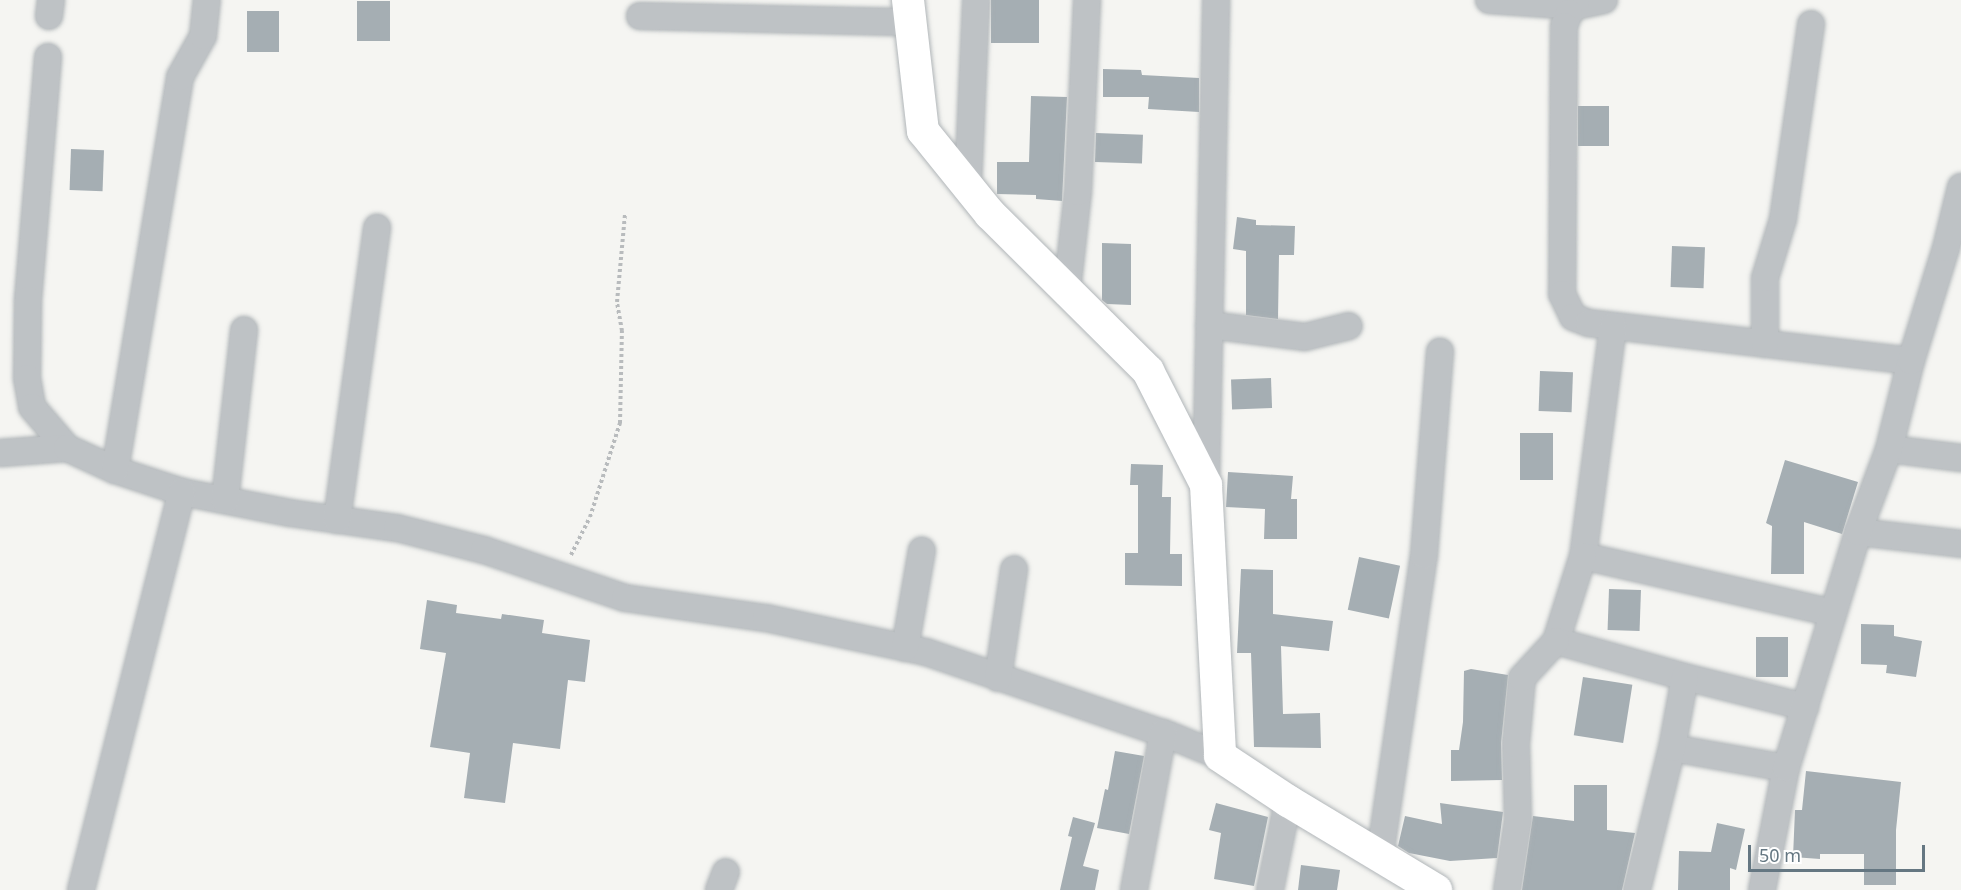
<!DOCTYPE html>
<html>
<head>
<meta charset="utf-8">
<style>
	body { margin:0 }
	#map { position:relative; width:1961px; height:890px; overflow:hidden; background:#f5f5f2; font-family:"Noto Sans",sans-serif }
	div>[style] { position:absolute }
	.building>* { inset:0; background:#a5aeb3; transform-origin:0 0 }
	.path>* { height:4px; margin-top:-2px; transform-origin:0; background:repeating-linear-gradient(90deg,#b8bbbd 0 3px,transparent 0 6px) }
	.roads { filter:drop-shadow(0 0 2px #b1b6b9) drop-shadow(0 0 2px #b1b6b9) }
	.minor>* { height:26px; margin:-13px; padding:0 13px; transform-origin:13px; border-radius:13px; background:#bec2c5 }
	.major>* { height:32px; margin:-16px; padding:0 16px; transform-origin:16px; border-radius:16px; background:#fff }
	span { translate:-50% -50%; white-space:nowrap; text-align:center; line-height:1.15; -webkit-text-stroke:6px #fff; paint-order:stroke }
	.scale { position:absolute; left:1748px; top:845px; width:177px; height:27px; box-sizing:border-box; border:3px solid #657782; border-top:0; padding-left:8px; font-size:18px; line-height:21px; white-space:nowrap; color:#657782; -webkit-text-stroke:4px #fff; paint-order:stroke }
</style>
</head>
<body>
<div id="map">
	<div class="building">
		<div style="left:991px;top:0;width:48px;height:43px"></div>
		<div style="left:357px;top:1px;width:33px;height:40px"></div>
		<div style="left:247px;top:11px;width:32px;height:41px"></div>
		<div style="clip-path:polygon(1103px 69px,1141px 70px,1142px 75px,1199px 78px,1199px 112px,1148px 109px,1149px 97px,1103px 97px)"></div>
		<div style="clip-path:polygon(1031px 96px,1067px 97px,1062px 201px,1036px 199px,1036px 195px,997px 194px,997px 162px,1029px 162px)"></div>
		<div style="left:1578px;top:106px;width:31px;height:40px"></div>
		<div style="left:1096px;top:133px;width:47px;height:29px;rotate:2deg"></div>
		<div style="left:71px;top:149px;width:33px;height:41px;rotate:2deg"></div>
		<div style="clip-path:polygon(1237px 217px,1256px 220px,1256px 225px,1295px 226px,1294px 255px,1279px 255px,1278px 319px,1246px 315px,1246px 251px,1233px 249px)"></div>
		<div style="clip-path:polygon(1102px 243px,1131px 244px,1131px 305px,1107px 304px,1102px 300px)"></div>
		<div style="left:1672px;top:246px;width:33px;height:41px;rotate:2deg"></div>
		<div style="left:1540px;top:371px;width:33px;height:40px;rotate:2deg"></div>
		<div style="left:1271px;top:378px;width:30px;height:40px;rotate:88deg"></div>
		<div style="left:1520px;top:433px;width:33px;height:47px"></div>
		<div style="clip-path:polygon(1785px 460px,1858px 482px,1842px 534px,1804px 522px,1804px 574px,1771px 574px,1772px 526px,1766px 523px)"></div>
		<div style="clip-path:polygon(1131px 464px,1163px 465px,1162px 497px,1171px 497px,1170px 554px,1182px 554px,1182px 586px,1125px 585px,1125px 553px,1138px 553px,1138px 485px,1130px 485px)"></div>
		<div style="clip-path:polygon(1228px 472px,1293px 476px,1291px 499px,1297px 499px,1297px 539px,1264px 539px,1265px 509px,1226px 507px)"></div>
		<div style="left:1359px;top:557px;width:42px;height:54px;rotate:12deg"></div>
		<div style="clip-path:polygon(1241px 569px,1273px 570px,1273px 614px,1333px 621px,1329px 651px,1281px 646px,1283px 714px,1320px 713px,1321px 748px,1254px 747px,1251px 653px,1237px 653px)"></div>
		<div style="left:1609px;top:589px;width:32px;height:41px;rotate:2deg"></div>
		<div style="clip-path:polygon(427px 600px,457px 605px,456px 613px,501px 619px,502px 614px,544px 620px,542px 633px,590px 640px,585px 682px,568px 680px,560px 749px,513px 743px,505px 803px,464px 798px,470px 753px,430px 747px,446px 653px,420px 649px)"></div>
		<div style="clip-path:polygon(1861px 624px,1894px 625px,1894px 636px,1922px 641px,1916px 677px,1886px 673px,1887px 665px,1861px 664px)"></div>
		<div style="left:1756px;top:637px;width:32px;height:40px"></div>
		<div style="clip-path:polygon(1471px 669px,1508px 675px,1501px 743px,1502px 780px,1451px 781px,1451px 750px,1459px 750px,1463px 722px,1464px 671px)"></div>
		<div style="left:1583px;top:677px;width:50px;height:59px;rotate:9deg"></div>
		<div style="clip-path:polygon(1115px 751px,1144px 756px,1129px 834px,1097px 828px,1105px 789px,1108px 790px)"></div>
		<div style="clip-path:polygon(1806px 771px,1901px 782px,1896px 830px,1896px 885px,1864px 885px,1864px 854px,1820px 854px,1820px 859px,1793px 857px,1795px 810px,1802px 810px)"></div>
		<div style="clip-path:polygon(1574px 785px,1607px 785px,1607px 830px,1635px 833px,1622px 890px,1522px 890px,1533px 816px,1574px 821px)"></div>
		<div style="clip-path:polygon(1216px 803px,1268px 817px,1254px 886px,1214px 879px,1221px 833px,1209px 830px)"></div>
		<div style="clip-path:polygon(1440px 803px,1503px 812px,1497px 858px,1450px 861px,1409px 853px,1398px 846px,1405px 816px,1442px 824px)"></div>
		<div style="clip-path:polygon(1073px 817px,1095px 823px,1083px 866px,1099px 870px,1095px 890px,1060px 890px,1072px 837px,1068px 836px)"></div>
		<div style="clip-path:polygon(1717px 823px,1745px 829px,1736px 870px,1730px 868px,1730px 890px,1678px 890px,1679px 851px,1711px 852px)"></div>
		<div style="clip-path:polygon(1301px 865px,1340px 870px,1337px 890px,1298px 890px)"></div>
	</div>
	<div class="path">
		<div style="left:571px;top:555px;width:42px;rotate:-63.4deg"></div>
		<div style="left:590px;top:517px;width:99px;rotate:-72.3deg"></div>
		<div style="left:620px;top:423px;width:92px;rotate:-88.8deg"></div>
		<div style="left:622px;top:331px;width:29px;rotate:-100deg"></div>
		<div style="left:617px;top:302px;width:88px;rotate:-84.8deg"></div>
	</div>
	<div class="roads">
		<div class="minor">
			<div style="left:1489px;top:0;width:87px;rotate:3.9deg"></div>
			<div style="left:1604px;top:0;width:29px;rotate:168deg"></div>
			<div style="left:1576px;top:6px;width:10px;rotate:135deg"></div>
			<div style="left:1569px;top:13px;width:14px;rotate:111deg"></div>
			<div style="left:1564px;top:26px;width:268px;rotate:90.4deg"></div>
			<div style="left:1562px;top:294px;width:25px;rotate:64deg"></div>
			<div style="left:1573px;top:317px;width:17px;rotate:21deg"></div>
			<div style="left:1589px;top:323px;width:324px;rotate:6.7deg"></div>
			<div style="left:49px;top:16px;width:16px;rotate:-83deg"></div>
			<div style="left:640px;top:16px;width:269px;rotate:1.3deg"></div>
			<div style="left:48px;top:57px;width:244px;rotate:94.7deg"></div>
			<div style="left:28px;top:300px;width:78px;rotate:90.7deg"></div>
			<div style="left:27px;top:378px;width:29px;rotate:80deg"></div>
			<div style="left:32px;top:407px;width:54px;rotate:49.5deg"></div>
			<div style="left:968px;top:186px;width:186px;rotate:-87.5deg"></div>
			<div style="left:1067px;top:291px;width:100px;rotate:-83.7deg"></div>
			<div style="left:1078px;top:192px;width:192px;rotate:-87.3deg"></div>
			<div style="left:1209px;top:325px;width:97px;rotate:7.1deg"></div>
			<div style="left:1305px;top:337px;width:45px;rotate:-14deg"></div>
			<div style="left:1613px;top:326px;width:232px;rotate:97.4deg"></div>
			<div style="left:1583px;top:556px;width:256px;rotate:12.8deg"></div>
			<div style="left:1765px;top:344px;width:66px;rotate:-90deg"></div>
			<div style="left:1765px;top:278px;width:62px;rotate:-73deg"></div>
			<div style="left:1783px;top:219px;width:197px;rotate:-81.8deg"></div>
			<div style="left:1889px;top:449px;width:73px;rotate:7.1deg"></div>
			<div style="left:0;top:453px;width:67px;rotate:-4.3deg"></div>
			<div style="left:67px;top:448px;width:53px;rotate:24.6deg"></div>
			<div style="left:115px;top:470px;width:71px;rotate:18.2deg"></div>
			<div style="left:182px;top:492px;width:110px;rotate:11deg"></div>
			<div style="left:290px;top:513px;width:108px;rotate:8deg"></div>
			<div style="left:397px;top:528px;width:90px;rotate:14.2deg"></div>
			<div style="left:484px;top:550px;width:149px;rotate:18.8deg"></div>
			<div style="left:625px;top:598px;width:142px;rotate:8.1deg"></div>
			<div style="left:766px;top:618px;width:164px;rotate:12deg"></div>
			<div style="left:926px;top:652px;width:257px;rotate:18.9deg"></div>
			<div style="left:1169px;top:735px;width:55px;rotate:22.4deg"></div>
			<div style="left:115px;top:470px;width:398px;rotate:-80.6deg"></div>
			<div style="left:180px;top:77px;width:47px;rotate:-60.7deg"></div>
			<div style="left:203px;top:36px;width:36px;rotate:-84deg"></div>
			<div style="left:1206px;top:485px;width:485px;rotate:-88.8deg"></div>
			<div style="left:225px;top:500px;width:171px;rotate:-83.6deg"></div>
			<div style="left:337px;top:520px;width:295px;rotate:-82.2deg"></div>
			<div style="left:1858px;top:532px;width:104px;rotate:6.6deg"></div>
			<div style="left:1583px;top:556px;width:89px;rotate:107.6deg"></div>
			<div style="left:1556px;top:641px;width:134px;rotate:15.6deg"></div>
			<div style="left:1685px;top:677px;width:124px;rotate:14deg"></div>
			<div style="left:905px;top:648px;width:99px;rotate:-80.2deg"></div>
			<div style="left:998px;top:678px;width:110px;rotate:-81.6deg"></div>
			<div style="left:1672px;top:748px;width:116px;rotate:10deg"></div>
			<div style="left:1380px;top:856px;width:304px;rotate:-81.7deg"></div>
			<div style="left:1424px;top:555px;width:204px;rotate:-85.5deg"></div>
			<div style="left:81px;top:890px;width:411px;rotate:-75.8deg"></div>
			<div style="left:719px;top:890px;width:19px;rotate:-69deg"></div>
			<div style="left:1134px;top:890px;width:160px;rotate:-79.5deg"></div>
			<div style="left:1270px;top:890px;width:91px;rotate:-78.6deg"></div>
			<div style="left:1507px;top:890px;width:71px;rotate:-81.1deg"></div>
			<div style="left:1518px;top:820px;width:76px;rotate:-91.5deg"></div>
			<div style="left:1516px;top:744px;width:66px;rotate:-84.8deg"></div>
			<div style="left:1522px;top:678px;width:50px;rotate:-47.4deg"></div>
			<div style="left:1637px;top:890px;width:146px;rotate:-76.2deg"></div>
			<div style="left:1672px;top:748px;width:72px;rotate:-79.6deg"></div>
			<div style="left:1762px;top:890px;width:124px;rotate:-78.9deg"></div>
			<div style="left:1786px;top:768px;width:247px;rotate:-73deg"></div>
			<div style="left:1858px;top:532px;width:89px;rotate:-69.5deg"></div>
			<div style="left:1889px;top:449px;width:91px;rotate:-76deg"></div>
			<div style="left:1911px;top:361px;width:118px;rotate:-72.8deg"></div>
			<div style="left:1946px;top:248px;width:63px;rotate:-76.2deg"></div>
		</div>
		<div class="major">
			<div style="left:908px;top:0;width:132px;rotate:83.5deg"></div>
			<div style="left:923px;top:131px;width:107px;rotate:51.1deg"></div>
			<div style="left:990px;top:214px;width:223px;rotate:44.8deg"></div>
			<div style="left:1148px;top:371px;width:128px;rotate:63deg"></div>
			<div style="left:1206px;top:485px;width:271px;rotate:87deg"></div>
			<div style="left:1220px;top:756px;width:82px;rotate:33.5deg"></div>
			<div style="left:1288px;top:801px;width:173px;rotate:31deg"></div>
		</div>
	</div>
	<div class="scale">50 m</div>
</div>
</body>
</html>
